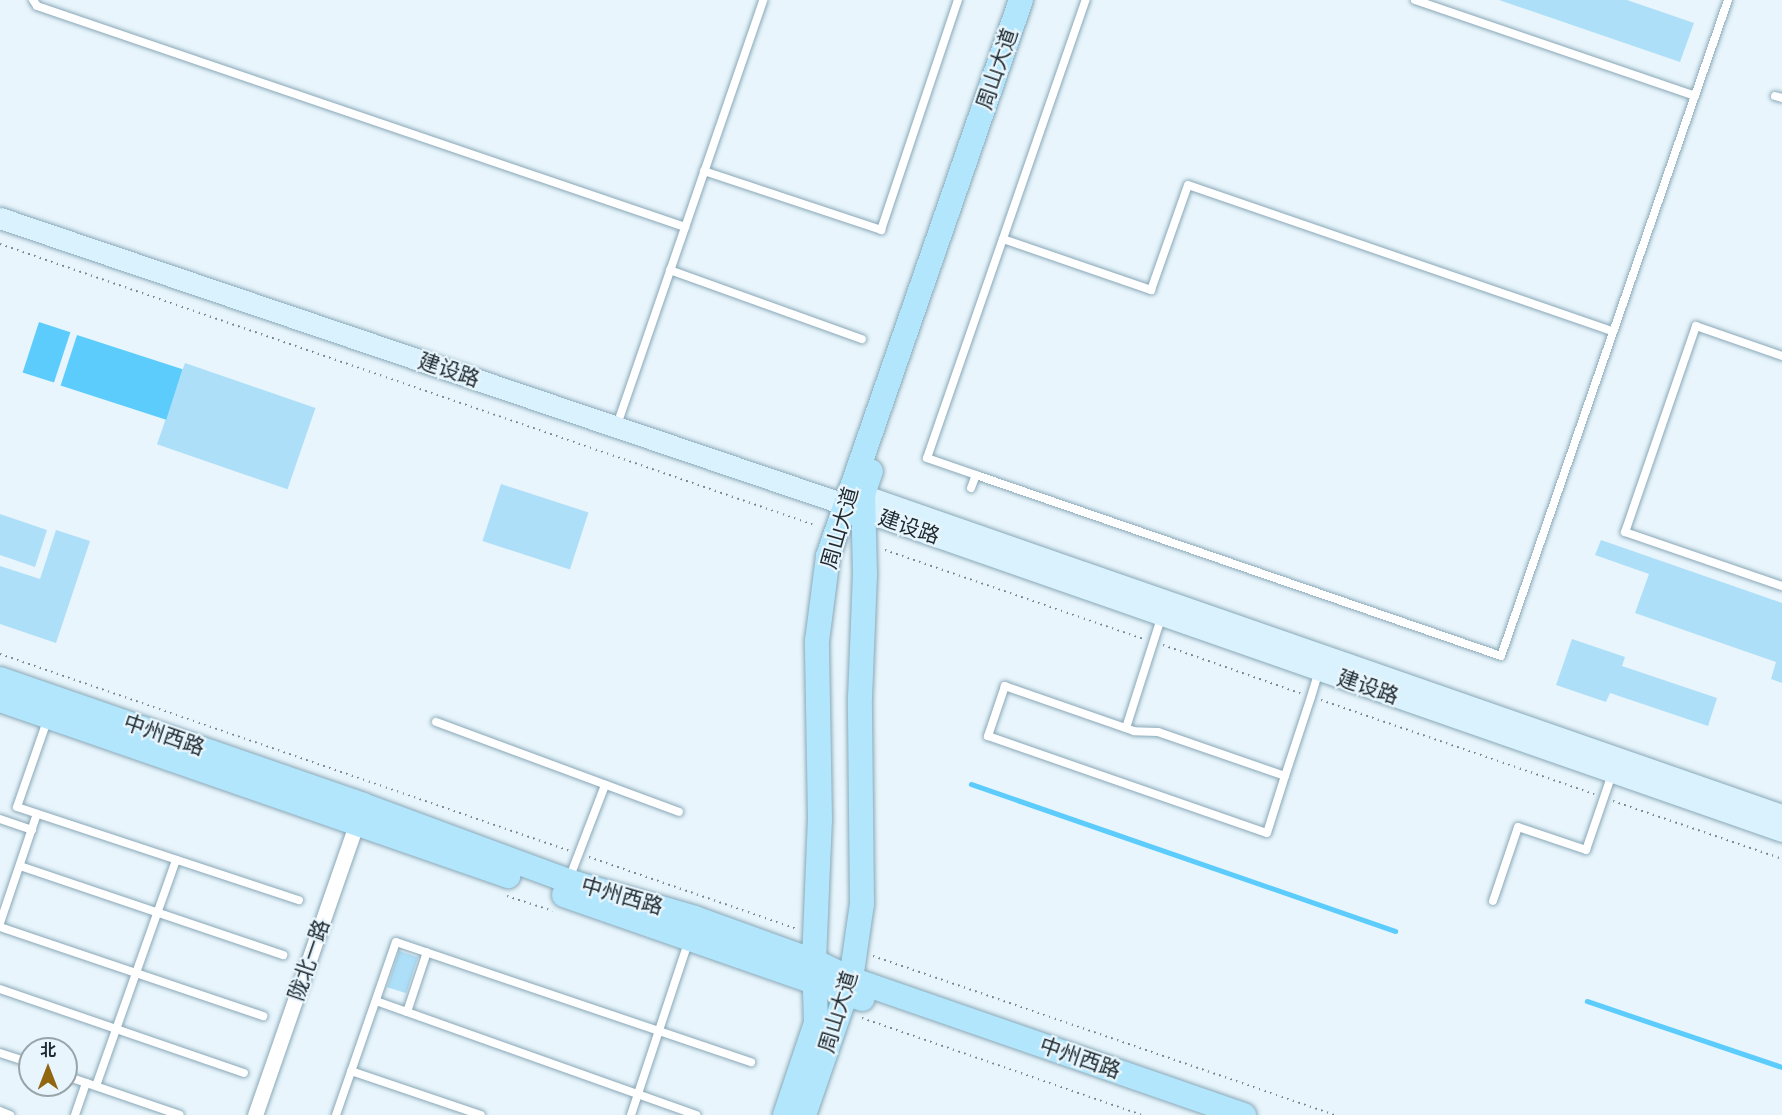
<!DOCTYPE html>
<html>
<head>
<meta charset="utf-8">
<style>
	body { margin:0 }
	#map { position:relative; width:1782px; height:1115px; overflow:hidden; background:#e8f5fc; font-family:Bitter,"Noto Sans SC",serif }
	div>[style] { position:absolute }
	.green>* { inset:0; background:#aedff8; transform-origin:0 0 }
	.water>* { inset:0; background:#5cccfd; transform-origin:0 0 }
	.stream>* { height:4.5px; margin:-2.25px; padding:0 2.25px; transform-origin:2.25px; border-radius:2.25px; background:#5cccfd }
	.path>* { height:2px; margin-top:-1px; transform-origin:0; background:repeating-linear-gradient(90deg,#7d8990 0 1.5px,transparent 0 6px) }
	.roads { filter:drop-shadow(0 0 2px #89a8b7) drop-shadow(0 0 2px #89a8b7) }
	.lane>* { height:8px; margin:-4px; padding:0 4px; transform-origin:4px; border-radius:4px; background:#fff }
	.street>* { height:15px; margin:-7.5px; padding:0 7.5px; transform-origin:7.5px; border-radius:7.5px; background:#fff }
	.secondary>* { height:21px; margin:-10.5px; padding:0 10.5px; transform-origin:10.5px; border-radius:10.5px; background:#d9f2fe }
	.primary>* { height:24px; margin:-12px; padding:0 12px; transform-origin:12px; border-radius:12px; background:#b2e6fd }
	span { translate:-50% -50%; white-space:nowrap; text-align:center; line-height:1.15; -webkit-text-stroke:4.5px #e8f5fc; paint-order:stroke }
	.street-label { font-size:21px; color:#1e2a30 }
	.north { position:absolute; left:18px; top:1037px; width:60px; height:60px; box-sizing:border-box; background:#e8f5fc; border:2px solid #97a4aa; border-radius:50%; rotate:0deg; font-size:16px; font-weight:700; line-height:24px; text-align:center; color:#1e2a30 }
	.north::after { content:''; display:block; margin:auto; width:21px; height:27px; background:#90660e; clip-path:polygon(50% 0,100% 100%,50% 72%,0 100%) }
</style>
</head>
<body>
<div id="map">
	<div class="green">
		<div style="clip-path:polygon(1499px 0,1627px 0,1694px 23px,1680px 62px)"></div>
		<div style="left:185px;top:363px;width:138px;height:86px;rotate:19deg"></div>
		<div style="left:501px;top:484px;width:92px;height:60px;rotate:18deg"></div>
		<div style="clip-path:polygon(0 514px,47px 530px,35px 567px,0 555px)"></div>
		<div style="clip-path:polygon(56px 530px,90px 541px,56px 643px,0 624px,0 566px,40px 579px)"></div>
		<div style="clip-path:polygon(1601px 540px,1782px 603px,1782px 683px,1771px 679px,1776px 662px,1635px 613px,1649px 574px,1595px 555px)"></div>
		<div style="clip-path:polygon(1572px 639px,1625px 657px,1622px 666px,1717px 698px,1708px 726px,1610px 693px,1606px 702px,1556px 685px)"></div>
		<div style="left:399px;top:951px;width:20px;height:38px;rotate:18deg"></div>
	</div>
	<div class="water">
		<div style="left:39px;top:322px;width:33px;height:53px;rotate:18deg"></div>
		<div style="left:77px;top:335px;width:111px;height:53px;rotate:18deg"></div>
	</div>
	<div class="stream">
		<div style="left:971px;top:784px;width:449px;rotate:19.1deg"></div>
		<div style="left:1587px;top:1001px;width:206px;rotate:18.7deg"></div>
	</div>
	<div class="path">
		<div style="left:0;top:244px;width:864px;rotate:19.04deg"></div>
		<div style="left:885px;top:550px;width:273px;rotate:19deg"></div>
		<div style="left:1163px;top:645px;width:147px;rotate:19.4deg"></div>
		<div style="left:0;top:654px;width:603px;rotate:19.07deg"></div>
		<div style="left:1321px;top:700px;width:289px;rotate:19deg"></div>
		<div style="left:1613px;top:801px;width:179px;rotate:18.9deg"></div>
		<div style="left:589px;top:857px;width:220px;rotate:19.1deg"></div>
		<div style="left:507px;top:896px;width:48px;rotate:18.1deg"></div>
		<div style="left:873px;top:956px;width:489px;rotate:19deg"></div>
		<div style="left:862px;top:1018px;width:296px;rotate:19.1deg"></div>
	</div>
	<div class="roads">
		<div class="lane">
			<div style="left:33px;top:0;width:7px;rotate:56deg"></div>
			<div style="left:37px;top:6px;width:685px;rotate:18.83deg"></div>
			<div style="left:1415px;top:0;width:296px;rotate:18.9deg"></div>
			<div style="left:1775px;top:96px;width:7px;rotate:16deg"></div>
			<div style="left:704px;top:171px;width:187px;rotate:18.4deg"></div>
			<div style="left:881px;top:230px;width:243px;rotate:-71.5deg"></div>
			<div style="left:1003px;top:239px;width:157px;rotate:19deg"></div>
			<div style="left:1151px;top:290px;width:111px;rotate:-70.6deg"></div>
			<div style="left:1188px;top:185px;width:449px;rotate:19deg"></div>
			<div style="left:670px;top:270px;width:204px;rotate:19.8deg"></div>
			<div style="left:1782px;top:356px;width:91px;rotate:-160.8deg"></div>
			<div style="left:1696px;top:326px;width:218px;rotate:109deg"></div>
			<div style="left:1625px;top:532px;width:166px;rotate:19deg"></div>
			<div style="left:617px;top:425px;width:449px;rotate:-71deg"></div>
			<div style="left:976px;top:475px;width:52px;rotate:-160.9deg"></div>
			<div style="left:927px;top:458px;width:485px;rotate:-70.9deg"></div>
			<div style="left:971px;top:488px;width:14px;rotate:-69deg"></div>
			<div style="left:976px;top:475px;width:555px;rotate:19.02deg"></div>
			<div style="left:1501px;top:656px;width:694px;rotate:-70.91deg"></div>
			<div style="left:48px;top:718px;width:94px;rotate:109.2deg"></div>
			<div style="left:17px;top:807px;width:297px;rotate:18.3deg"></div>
			<div style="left:436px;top:722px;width:259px;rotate:20.3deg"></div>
			<div style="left:1126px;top:728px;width:119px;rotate:-72.3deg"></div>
			<div style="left:1285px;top:776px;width:134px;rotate:-160.9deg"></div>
			<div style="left:1158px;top:732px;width:24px;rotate:-178deg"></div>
			<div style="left:1134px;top:731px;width:137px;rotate:-160.8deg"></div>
			<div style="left:1005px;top:686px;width:53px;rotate:108.8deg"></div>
			<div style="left:988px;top:736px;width:295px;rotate:19.2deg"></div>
			<div style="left:1267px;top:833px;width:60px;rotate:-72.5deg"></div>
			<div style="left:1285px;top:776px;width:83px;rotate:-71.8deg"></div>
			<div style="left:1311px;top:697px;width:27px;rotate:-73deg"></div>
			<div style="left:0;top:819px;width:34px;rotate:19deg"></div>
			<div style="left:20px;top:866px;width:278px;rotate:18.7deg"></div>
			<div style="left:569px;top:879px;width:101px;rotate:-69deg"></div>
			<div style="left:1493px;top:901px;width:78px;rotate:-71.3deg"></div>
			<div style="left:1518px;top:827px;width:72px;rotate:18.7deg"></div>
			<div style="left:1586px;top:850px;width:80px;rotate:-71.1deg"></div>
			<div style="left:0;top:923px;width:115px;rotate:-71.3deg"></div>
			<div style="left:0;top:927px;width:278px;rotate:18.7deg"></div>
			<div style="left:0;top:989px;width:258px;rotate:19deg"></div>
			<div style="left:376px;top:1001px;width:340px;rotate:19.6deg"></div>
			<div style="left:407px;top:1012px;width:63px;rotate:-71.6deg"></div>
			<div style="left:0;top:1053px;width:32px;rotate:18deg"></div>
			<div style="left:351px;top:1071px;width:137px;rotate:18.7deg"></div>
			<div style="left:66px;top:1076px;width:120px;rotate:18.9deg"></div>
			<div style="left:96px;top:1086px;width:240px;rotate:-70.5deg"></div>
			<div style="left:0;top:1111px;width:11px;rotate:22deg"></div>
			<div style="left:75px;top:1115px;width:34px;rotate:-71deg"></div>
			<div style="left:336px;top:1115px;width:183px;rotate:-70.9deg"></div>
			<div style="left:396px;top:942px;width:375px;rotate:18.7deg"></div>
			<div style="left:631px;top:1115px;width:181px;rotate:-71.7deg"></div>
		</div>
		<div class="street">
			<div style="left:255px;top:1115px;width:316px;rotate:-70.8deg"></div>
		</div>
		<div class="secondary">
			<div style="left:0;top:218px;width:891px;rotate:18.72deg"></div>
			<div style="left:844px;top:504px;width:993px;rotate:19.22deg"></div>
			<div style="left:848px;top:490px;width:989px;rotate:19.19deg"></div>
		</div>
		<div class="primary">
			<div style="left:0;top:679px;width:384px;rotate:19.1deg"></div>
			<div style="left:363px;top:805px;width:219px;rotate:20.3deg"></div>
			<div style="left:568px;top:881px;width:132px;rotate:16.2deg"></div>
			<div style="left:695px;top:918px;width:127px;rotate:19.9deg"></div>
			<div style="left:814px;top:961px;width:41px;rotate:25.9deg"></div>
			<div style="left:851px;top:979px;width:416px;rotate:19.1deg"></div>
			<div style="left:0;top:700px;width:538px;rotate:19.11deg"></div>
			<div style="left:564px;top:895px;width:316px;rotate:19.2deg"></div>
			<div style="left:785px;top:1115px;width:97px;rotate:-71.4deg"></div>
			<div style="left:816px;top:1023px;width:62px;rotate:-91.8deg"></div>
			<div style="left:814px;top:961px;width:141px;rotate:-87.6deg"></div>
			<div style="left:820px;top:820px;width:179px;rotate:-91deg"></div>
			<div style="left:817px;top:641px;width:86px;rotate:-82.6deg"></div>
			<div style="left:828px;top:556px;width:589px;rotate:-70.86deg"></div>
			<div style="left:804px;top:1115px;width:144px;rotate:-70.9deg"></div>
			<div style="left:851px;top:979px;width:76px;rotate:-81.7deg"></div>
			<div style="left:862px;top:904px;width:206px;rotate:-90.6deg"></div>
			<div style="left:860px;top:698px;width:124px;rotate:-87.7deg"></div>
			<div style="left:865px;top:574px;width:80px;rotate:-91.4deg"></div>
			<div style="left:863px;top:494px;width:24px;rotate:-71deg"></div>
		</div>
	</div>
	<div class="street-label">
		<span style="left:997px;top:69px;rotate:-71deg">周山大道</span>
		<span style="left:449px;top:370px;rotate:19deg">建设路</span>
		<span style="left:909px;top:527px;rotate:19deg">建设路</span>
		<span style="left:840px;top:528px;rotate:-74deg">周山大道</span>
		<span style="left:1368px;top:687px;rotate:19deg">建设路</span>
		<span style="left:164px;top:735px;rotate:19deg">中州西路</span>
		<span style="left:622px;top:896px;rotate:16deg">中州西路</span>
		<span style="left:309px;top:960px;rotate:-71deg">陇北一路</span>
		<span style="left:838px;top:1012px;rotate:-73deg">周山大道</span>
		<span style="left:1080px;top:1058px;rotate:19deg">中州西路</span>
	</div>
	<div class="north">北</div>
</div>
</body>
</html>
